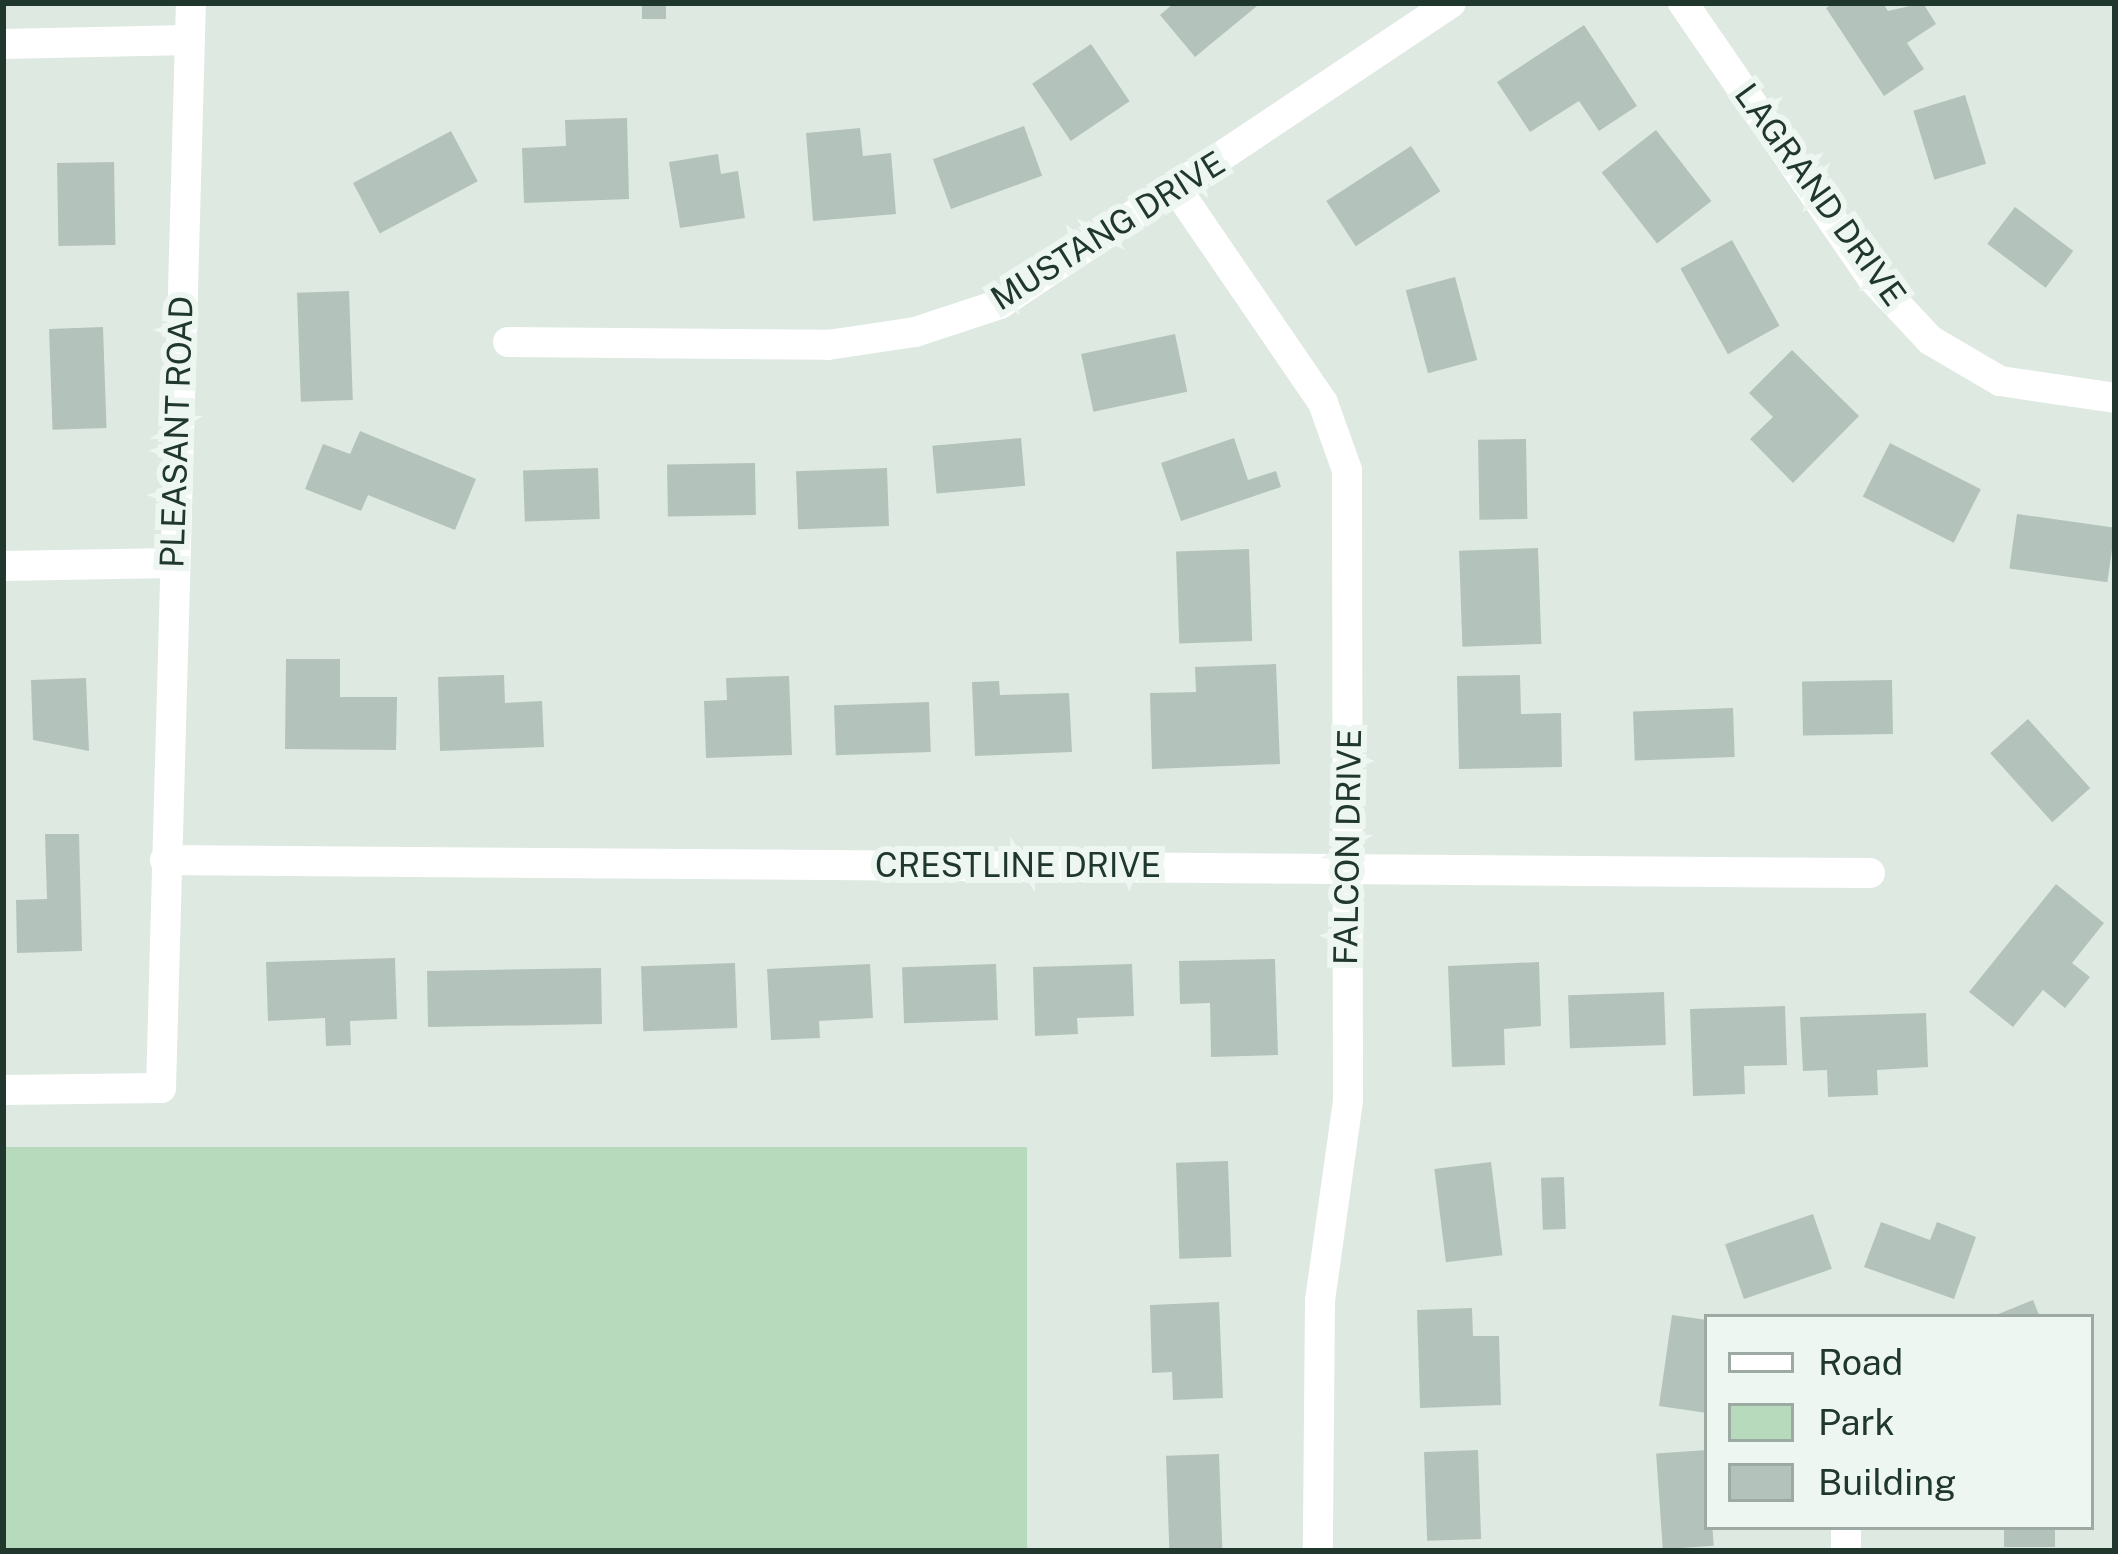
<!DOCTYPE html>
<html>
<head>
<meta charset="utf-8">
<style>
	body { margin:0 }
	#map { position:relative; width:2118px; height:1554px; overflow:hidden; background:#dee9e2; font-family:"Public Sans",sans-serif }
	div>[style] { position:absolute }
	.green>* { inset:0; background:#b7d9bc; transform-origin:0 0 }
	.building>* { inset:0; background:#b3c3bb; transform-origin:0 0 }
	.minor>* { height:30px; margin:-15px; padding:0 15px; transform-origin:15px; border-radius:15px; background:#fff }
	span { translate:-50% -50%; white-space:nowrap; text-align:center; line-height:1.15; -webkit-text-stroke:12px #eef6f1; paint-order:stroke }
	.street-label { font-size:33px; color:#20372e }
	.frame { position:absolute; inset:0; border:6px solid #20372e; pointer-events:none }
	.legend { position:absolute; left:1704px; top:1314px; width:390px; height:216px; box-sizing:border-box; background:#eef6f1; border:3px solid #9caaa3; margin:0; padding:15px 21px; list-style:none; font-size:36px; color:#20372e }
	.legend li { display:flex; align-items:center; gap:24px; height:60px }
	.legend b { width:60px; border:3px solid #9caaa3 }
</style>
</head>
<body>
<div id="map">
	<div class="green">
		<div style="left:3px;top:1147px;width:1024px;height:404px"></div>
	</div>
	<div class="building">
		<div style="left:642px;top:3px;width:24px;height:16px"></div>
		<div style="clip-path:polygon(1174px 3px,1255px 3px,1257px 6px,1195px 57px,1160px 15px)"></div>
		<div style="clip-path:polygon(1834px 3px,1883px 3px,1888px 11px,1923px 3px,1936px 24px,1907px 43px,1924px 69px,1884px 96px,1826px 8px)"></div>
		<div style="clip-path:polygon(1584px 25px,1637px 106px,1599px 131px,1579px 101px,1530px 132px,1497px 82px)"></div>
		<div style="left:1091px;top:44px;width:69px;height:71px;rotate:56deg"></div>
		<div style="left:1965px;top:95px;width:72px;height:54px;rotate:73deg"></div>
		<div style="clip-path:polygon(627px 118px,629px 199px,524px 203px,522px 148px,566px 146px,565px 120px)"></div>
		<div style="left:1024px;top:126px;width:53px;height:97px;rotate:70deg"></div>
		<div style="clip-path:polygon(860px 128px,863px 156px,891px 153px,896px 214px,813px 221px,806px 133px)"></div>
		<div style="left:1656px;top:130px;width:90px;height:69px;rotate:52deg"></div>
		<div style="left:451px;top:131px;width:57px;height:111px;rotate:62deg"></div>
		<div style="left:1411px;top:146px;width:54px;height:101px;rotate:57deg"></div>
		<div style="clip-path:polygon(718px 154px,721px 174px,738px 171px,745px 218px,680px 228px,669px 162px)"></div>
		<div style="left:114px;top:162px;width:83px;height:57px;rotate:89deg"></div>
		<div style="left:2015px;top:207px;width:73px;height:46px;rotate:37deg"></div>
		<div style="left:1732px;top:240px;width:98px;height:59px;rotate:61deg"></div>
		<div style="left:1455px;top:277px;width:86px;height:51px;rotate:75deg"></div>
		<div style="left:349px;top:291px;width:109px;height:52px;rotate:88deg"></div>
		<div style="left:103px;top:327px;width:101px;height:54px;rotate:88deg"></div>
		<div style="left:1175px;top:334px;width:59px;height:96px;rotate:78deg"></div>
		<div style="clip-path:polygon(1792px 350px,1859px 416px,1793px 483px,1750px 439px,1773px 417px,1749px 393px)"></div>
		<div style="clip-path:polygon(360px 431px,476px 479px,455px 530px,368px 495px,361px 511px,305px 489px,323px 444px,350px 454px)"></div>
		<div style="left:1021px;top:438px;width:48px;height:89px;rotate:85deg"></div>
		<div style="clip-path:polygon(1234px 438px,1248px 480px,1276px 471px,1281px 487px,1181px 521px,1161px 463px)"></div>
		<div style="left:1526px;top:439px;width:80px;height:48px;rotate:89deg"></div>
		<div style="left:1890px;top:443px;width:102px;height:60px;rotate:27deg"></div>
		<div style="left:755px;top:463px;width:52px;height:88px;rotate:89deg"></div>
		<div style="left:598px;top:468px;width:51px;height:75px;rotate:88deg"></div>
		<div style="left:887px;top:468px;width:58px;height:91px;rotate:88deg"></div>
		<div style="left:2017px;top:514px;width:99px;height:55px;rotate:8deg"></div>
		<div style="left:1538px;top:548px;width:96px;height:79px;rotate:88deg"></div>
		<div style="left:1249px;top:549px;width:92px;height:73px;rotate:88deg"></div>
		<div style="clip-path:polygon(286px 659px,340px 659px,340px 697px,397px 697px,396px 750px,285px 749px)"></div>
		<div style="clip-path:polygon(1276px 664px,1280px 764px,1152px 769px,1150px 693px,1196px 692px,1195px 667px)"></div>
		<div style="clip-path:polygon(504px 675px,505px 703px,542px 701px,544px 747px,440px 751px,438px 677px)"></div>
		<div style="clip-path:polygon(1520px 675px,1521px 714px,1561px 713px,1562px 767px,1459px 769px,1457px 676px)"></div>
		<div style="clip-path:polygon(789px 676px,792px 755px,706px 758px,704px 701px,727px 700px,726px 678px)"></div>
		<div style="clip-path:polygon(86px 678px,89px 751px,33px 740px,31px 680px)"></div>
		<div style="left:1892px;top:680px;width:54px;height:90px;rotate:89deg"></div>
		<div style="clip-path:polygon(999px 681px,1000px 695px,1069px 693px,1072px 752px,975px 756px,972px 682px)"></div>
		<div style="left:929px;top:702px;width:50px;height:95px;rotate:88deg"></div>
		<div style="left:1733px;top:708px;width:49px;height:100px;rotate:88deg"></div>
		<div style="left:2028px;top:719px;width:93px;height:51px;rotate:48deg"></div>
		<div style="clip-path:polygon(45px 834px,79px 834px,82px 951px,17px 953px,16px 900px,47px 899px)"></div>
		<div style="clip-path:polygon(2056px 884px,2104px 923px,2072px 963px,2090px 977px,2065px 1008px,2043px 990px,2013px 1027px,1969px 992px)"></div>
		<div style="clip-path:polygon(395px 958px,397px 1019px,350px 1021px,351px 1045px,326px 1046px,325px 1018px,268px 1021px,266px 962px)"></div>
		<div style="clip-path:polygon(1275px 959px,1278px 1055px,1211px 1057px,1210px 1003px,1180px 1004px,1179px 961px)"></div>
		<div style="clip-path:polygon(1539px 962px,1541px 1026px,1504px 1029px,1505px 1065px,1452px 1067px,1448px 966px)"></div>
		<div style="left:735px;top:963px;width:65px;height:94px;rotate:88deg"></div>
		<div style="clip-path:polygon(870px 964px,873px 1018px,819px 1021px,820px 1038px,771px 1040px,767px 969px)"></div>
		<div style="left:996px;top:964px;width:56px;height:94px;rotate:88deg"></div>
		<div style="clip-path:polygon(1132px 964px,1134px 1016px,1077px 1018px,1078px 1034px,1035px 1036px,1033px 967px)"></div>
		<div style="left:601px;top:968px;width:56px;height:174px;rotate:89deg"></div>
		<div style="left:1664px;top:992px;width:53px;height:96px;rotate:88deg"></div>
		<div style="clip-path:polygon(1785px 1006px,1787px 1065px,1744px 1066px,1745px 1094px,1693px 1096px,1690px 1009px)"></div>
		<div style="clip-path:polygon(1926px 1013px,1928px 1067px,1877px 1070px,1878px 1095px,1828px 1097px,1827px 1070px,1803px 1071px,1800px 1017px)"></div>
		<div style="left:1228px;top:1161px;width:96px;height:52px;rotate:88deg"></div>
		<div style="left:1491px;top:1162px;width:94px;height:57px;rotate:83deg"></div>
		<div style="left:1564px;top:1177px;width:52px;height:23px;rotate:88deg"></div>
		<div style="left:1813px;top:1214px;width:58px;height:93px;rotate:71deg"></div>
		<div style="clip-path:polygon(1881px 1222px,1930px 1240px,1937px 1222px,1976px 1237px,1954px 1299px,1864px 1267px)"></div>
		<div style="clip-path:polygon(2033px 1300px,2040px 1317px,1991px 1317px)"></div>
		<div style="clip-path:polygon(1219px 1302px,1223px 1398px,1173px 1400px,1172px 1372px,1152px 1373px,1150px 1305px)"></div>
		<div style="clip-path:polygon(1472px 1308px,1473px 1336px,1499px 1336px,1501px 1405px,1420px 1408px,1417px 1310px)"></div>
		<div style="clip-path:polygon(1672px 1315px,1707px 1320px,1707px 1413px,1659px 1406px)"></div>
		<div style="left:1478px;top:1450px;width:89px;height:54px;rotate:88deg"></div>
		<div style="left:1707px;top:1450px;width:96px;height:51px;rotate:86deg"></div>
		<div style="left:1219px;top:1454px;width:94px;height:53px;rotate:88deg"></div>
		<div style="left:2004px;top:1527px;width:51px;height:20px"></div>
	</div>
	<div class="minor">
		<div style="left:1683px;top:3px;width:334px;rotate:55.5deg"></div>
		<div style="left:1872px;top:278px;width:85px;rotate:46.9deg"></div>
		<div style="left:1930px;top:340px;width:81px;rotate:30.4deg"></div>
		<div style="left:2000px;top:381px;width:116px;rotate:8.4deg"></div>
		<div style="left:3px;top:44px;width:187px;rotate:-1.2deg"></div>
		<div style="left:1178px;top:191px;width:257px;rotate:55.6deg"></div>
		<div style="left:1323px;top:403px;width:71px;rotate:70.3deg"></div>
		<div style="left:1347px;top:470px;width:631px;rotate:89.91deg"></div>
		<div style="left:1348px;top:1101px;width:201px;rotate:98deg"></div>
		<div style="left:1320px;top:1300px;width:251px;rotate:90.5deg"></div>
		<div style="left:508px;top:342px;width:320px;rotate:0.5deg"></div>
		<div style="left:828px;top:345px;width:88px;rotate:-8.5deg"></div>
		<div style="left:915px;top:332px;width:89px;rotate:-18.2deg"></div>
		<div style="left:1000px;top:304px;width:542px;rotate:-33.72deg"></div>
		<div style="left:3px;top:566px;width:170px;rotate:-1deg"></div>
		<div style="left:165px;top:860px;width:1705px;rotate:0.44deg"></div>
		<div style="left:3px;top:1090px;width:158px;rotate:-0.7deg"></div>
		<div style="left:161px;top:1088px;width:1085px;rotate:-88.42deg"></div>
		<div style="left:1846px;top:1551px;width:24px;rotate:-90deg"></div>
	</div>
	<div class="street-label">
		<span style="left:1820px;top:195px;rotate:54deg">LAGRAND DRIVE</span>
		<span style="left:1108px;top:231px;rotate:-32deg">MUSTANG DRIVE</span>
		<span style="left:177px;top:432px;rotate:-88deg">PLEASANT ROAD</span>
		<span style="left:1348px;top:847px;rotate:-89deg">FALCON DRIVE</span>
		<span style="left:1018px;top:866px">CRESTLINE DRIVE</span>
	</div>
	<div class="frame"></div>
	<ul class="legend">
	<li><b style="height:15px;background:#fff"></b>Road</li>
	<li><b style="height:33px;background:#b7d9bc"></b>Park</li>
	<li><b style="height:33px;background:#b3c3bb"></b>Building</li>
	</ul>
</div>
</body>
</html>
